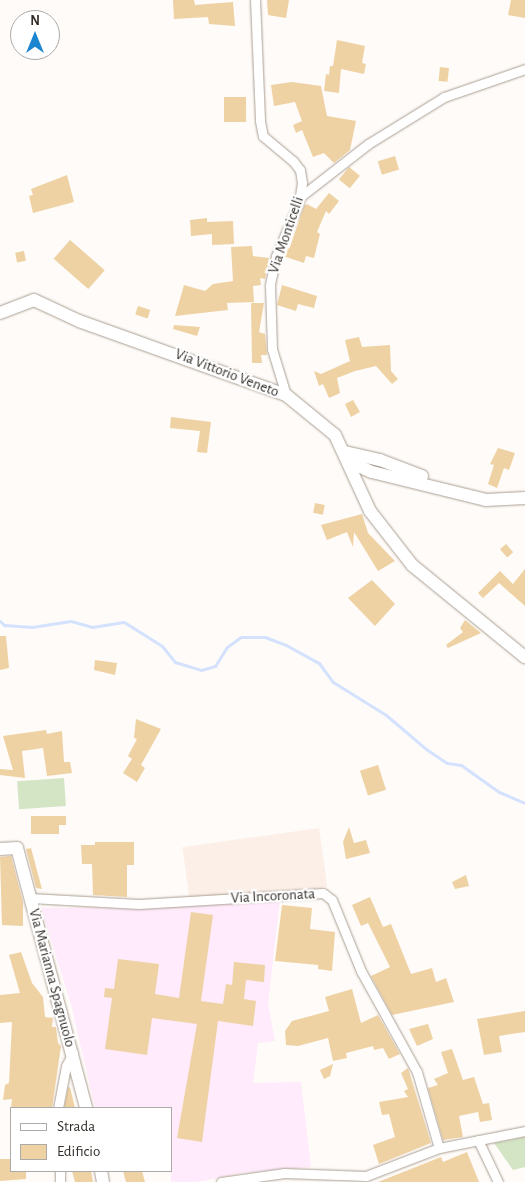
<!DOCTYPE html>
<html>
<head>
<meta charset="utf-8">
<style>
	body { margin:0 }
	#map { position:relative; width:525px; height:1182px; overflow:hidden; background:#fefbf8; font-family:"Alegreya Sans",sans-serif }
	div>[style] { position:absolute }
	.industrial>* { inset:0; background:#fcefe7; transform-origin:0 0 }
	.medical>* { inset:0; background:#ffebfb }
	.green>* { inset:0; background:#d4e5c6; transform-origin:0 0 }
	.stream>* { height:3px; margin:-1.5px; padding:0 1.5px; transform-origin:1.5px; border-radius:1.5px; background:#d4e2fe }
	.building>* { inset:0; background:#efd2a3; transform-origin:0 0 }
	.roads { filter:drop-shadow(0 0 1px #aa9e92) drop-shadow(0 0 1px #aa9e92) }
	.street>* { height:9px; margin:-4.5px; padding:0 4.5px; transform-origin:4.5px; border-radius:4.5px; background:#fff }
	.secondary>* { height:12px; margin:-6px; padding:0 6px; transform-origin:6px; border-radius:6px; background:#fff }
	span { translate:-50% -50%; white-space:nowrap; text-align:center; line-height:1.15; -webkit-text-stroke:4.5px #fff; paint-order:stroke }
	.street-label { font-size:15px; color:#322d28 }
	.legend { position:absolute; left:10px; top:1107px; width:162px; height:65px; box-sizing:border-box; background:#fff; border:1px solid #adaba9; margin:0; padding:6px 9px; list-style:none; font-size:15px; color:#322d28 }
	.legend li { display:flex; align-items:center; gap:10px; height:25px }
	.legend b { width:25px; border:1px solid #adaba9 }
	.north { position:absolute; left:10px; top:10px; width:50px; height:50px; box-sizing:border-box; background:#fff; border:1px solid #adaba9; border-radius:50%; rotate:0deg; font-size:14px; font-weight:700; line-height:20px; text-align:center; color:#322d28 }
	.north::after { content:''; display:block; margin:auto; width:18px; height:22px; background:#1b85d0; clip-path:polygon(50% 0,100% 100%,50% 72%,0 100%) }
</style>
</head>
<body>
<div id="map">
	<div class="industrial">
		<div style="left:319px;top:828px;width:59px;height:138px;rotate:82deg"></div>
	</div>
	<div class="medical">
		<div style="clip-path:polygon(280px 900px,268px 1004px,275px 1041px,258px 1043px,253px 1083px,301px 1082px,311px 1167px,242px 1173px,197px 1182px,171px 1182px,171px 1108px,95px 1108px,72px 1008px,41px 908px,166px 907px)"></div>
	</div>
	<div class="green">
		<div style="left:64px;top:778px;width:28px;height:47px;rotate:86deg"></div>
		<div style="clip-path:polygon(525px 1137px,525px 1167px,513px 1170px,494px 1143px)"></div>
	</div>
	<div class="stream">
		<div style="left:0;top:621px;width:6px;rotate:45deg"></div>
		<div style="left:4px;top:625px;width:28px;rotate:4deg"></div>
		<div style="left:32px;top:627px;width:39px;rotate:-9deg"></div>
		<div style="left:71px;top:621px;width:22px;rotate:16deg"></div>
		<div style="left:92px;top:627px;width:32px;rotate:-9deg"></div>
		<div style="left:124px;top:622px;width:45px;rotate:32.3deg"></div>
		<div style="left:162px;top:646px;width:21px;rotate:51deg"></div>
		<div style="left:175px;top:662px;width:27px;rotate:17deg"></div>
		<div style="left:201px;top:670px;width:15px;rotate:-16deg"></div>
		<div style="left:215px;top:666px;width:22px;rotate:-58deg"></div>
		<div style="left:227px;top:647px;width:17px;rotate:-36deg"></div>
		<div style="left:241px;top:637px;width:24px"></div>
		<div style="left:265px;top:637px;width:22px;rotate:21deg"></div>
		<div style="left:286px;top:645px;width:38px;rotate:29deg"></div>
		<div style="left:319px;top:663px;width:24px;rotate:54deg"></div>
		<div style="left:333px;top:682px;width:62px;rotate:31.9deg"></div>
		<div style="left:386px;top:715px;width:52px;rotate:40.4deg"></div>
		<div style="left:426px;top:749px;width:25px;rotate:34deg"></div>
		<div style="left:447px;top:763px;width:14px;rotate:8deg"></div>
		<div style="left:461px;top:765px;width:47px;rotate:35.4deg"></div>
		<div style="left:499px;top:792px;width:28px;rotate:23deg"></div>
	</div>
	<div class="building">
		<div style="clip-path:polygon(173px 0,194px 0,195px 5px,233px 2px,235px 26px,209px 24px,208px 17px,174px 19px)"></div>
		<div style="clip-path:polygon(267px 0,289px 0,286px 18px,268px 15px)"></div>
		<div style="clip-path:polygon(511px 0,525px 0,525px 18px,508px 15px)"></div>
		<div style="clip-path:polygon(337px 40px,365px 46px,362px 63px,366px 64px,364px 74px,341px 69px,339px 93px,324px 91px,326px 74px,329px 75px,330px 66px,333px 66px)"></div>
		<div style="left:440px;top:67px;width:9px;height:14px;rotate:6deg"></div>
		<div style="clip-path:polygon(292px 82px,321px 86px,327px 116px,356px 121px,350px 150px,334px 163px,324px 153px,313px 157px,302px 130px,296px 133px,293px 125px,302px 121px,295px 102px,274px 106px,271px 85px)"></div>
		<div style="left:224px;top:97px;width:22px;height:25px"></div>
		<div style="left:395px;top:156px;width:14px;height:18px;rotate:73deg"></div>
		<div style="left:349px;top:167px;width:14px;height:16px;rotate:39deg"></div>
		<div style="clip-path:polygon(67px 175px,74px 202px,33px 213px,29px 196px,33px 195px,31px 189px)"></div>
		<div style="clip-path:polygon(329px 193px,339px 201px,329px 214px,326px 211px,317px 232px,320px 234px,314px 258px,306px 256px,304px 263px,283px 256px,290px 247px,304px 206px,307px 204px,316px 209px)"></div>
		<div style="clip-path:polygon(207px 218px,207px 222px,233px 221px,234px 244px,212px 245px,212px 234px,191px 236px,190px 220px)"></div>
		<div style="left:70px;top:240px;width:46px;height:25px;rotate:41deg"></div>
		<div style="clip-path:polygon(252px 246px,253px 256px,269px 258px,265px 279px,260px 278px,261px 285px,253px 286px,254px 302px,227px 303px,228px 310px,175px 316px,184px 285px,205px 291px,213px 284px,233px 281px,231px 247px)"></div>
		<div style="left:24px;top:251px;width:10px;height:9px;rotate:79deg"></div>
		<div style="clip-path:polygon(282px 285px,317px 296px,314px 308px,298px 304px,296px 311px,277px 305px)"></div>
		<div style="clip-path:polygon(251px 303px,264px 303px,259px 332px,265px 334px,267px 355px,261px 355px,262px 363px,252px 363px)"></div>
		<div style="left:138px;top:306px;width:13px;height:9px;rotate:18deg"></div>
		<div style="clip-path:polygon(174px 325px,200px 327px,197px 336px,173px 329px)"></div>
		<div style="clip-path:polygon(359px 337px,362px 347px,390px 345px,391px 371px,398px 379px,392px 384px,376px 366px,355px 371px,337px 378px,340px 393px,329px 398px,323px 384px,319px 386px,314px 371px,321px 374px,350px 361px,345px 340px)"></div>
		<div style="clip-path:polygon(353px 400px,360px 412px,351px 417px,345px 404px)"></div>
		<div style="clip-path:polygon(171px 417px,211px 422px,207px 453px,197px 452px,200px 431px,170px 428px)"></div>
		<div style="clip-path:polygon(498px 448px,515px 453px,509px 470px,504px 468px,497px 488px,488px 484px,494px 465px,490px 464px)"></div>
		<div style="left:315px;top:503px;width:10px;height:10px;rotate:11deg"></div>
		<div style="clip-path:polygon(362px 514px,368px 533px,395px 561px,378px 571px,354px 532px,353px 547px,347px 532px,327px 540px,321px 525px)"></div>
		<div style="left:506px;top:544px;width:11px;height:8px;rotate:49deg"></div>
		<div style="clip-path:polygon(525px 569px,525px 606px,499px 583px,483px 598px,478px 593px,500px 571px,513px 584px)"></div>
		<div style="clip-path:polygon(372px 580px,395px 604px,375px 626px,348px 598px)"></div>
		<div style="clip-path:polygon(465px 620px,481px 633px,448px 648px,446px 645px,463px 632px,460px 628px)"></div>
		<div style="clip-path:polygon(0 636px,6px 636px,9px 668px,0 670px)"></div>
		<div style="clip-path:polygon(95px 660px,117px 663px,115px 675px,94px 670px)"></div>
		<div style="clip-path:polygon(136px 719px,161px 729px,141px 765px,145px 768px,137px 782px,123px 773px,132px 759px,128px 756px,137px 739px,134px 738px)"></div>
		<div style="clip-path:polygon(46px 730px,47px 734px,62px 731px,64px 762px,70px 762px,72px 773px,47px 776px,43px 748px,22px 751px,25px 778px,0 775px,0 769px,13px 770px,3px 736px)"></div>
		<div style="left:378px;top:765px;width:26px;height:19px;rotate:72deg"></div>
		<div style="clip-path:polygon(31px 816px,66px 816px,66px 825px,59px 825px,59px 834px,31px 834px)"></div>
		<div style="clip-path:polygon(349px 827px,354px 843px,366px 840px,370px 853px,346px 859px,343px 842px)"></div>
		<div style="clip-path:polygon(95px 842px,134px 842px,134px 865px,127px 865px,127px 897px,93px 895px,92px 864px,82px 864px,81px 845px,95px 845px)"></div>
		<div style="clip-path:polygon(31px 848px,42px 889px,36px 888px,26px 849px)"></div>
		<div style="clip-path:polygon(11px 856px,23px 902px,23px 926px,2px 925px,0 857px)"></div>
		<div style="clip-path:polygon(466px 875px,469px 886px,455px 889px,452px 882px)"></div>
		<div style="clip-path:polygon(370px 897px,383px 927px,391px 924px,411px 974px,432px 968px,436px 982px,446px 978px,454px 1002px,392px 1015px,371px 976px,390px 967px,368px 923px,361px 926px,352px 905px)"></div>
		<div style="clip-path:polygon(282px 905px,312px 908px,310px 929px,335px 932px,332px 971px,318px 969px,318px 965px,275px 961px)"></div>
		<div style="clip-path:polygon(191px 912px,213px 915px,201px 1001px,223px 1004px,226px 984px,232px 985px,234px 962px,265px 965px,264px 982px,246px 980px,244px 999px,256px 1001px,253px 1026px,218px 1021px,202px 1142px,177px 1138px,197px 1024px,152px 1018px,147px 1055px,105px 1049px,112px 998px,104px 997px,105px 988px,114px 989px,118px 959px,159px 964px,155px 994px,179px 998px)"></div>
		<div style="clip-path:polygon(21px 952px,32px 983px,43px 997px,45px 1017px,53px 1018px,52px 1027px,56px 1027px,58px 1043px,61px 1046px,52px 1108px,11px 1108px,12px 1099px,3px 1100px,5px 1085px,9px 1083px,12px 1022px,0 1023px,0 995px,20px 993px,9px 955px)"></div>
		<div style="clip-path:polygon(352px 989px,361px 1023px,378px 1015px,400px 1054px,389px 1059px,383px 1048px,374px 1050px,373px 1046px,346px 1053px,347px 1058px,333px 1061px,328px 1038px,298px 1046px,286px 1045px,285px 1031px,292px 1021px,329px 1011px,325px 997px)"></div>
		<div style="clip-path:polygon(525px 1011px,525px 1032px,499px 1036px,502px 1052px,484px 1055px,477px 1019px)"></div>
		<div style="clip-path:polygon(428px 1024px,433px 1039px,417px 1046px,409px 1029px)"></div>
		<div style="clip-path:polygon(452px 1049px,463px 1080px,474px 1077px,483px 1104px,489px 1103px,492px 1120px,480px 1122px,478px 1112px,459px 1116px,463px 1137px,443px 1140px,428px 1088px,438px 1085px,434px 1079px,448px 1073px,441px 1052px)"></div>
		<div style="clip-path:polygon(333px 1064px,330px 1076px,324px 1079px,320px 1070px)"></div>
		<div style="clip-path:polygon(408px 1068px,431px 1143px,379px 1164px,373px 1145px,395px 1137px,389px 1114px,382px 1115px,379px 1102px,408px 1097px,404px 1091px,408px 1089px,401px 1073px)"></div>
		<div style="clip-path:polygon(70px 1087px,75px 1108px,64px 1108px,68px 1088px)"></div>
		<div style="clip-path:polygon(467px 1152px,479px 1182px,378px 1182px,441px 1157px,443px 1162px)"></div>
		<div style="clip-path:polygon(0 1159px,11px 1159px,11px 1171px,26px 1171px,26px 1179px,0 1181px)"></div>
		<div style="clip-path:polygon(72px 1171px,91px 1171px,93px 1182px,75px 1182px)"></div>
		<div style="clip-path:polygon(123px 1171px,142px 1171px,145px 1182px,126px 1182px)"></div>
	</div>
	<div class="roads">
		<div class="street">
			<div style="left:255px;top:0;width:121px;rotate:87.6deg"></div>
			<div style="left:260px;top:121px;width:15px;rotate:79deg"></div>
			<div style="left:263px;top:136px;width:39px;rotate:40deg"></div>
			<div style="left:293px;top:161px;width:11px;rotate:52deg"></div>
			<div style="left:300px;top:170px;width:13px;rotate:81deg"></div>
			<div style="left:302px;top:183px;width:19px;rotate:99deg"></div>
			<div style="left:299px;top:202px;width:59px;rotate:113.1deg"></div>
			<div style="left:276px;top:256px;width:30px;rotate:102deg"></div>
			<div style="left:270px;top:285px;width:64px;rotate:88.2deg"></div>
			<div style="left:272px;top:349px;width:48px;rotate:73.1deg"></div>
			<div style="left:300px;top:197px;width:86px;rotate:-37.9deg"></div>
			<div style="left:368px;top:144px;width:89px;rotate:-31.7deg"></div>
			<div style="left:444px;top:97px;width:86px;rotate:-19.1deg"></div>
			<div style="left:30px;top:898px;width:109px;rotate:3.2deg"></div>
			<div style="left:139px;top:904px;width:184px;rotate:-3.4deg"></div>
			<div style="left:323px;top:893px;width:11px;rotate:38deg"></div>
			<div style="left:332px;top:900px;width:77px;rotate:67.8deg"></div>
			<div style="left:361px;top:971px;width:115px;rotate:61deg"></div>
			<div style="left:417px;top:1072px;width:79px;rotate:73.9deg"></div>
			<div style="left:58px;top:1108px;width:43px;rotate:-79.2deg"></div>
			<div style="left:66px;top:1066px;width:15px;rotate:-62deg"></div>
			<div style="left:478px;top:1140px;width:47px;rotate:64.5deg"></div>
			<div style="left:60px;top:1182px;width:11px;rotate:-90deg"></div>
			<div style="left:221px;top:1182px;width:64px;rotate:-8.1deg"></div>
			<div style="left:284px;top:1173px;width:82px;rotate:2.1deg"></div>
			<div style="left:366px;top:1176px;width:78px;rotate:-21deg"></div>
			<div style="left:439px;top:1148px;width:88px;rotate:-11.2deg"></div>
		</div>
		<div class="secondary">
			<div style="left:0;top:313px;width:36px;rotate:-21deg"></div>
			<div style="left:34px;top:300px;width:50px;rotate:25deg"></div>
			<div style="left:79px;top:321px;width:220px;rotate:19.7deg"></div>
			<div style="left:286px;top:395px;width:63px;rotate:39.2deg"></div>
			<div style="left:335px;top:435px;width:84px;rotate:65.3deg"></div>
			<div style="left:370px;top:511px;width:68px;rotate:52.1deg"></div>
			<div style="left:412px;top:565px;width:146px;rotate:39.2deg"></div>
			<div style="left:345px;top:452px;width:36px;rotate:13deg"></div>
			<div style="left:380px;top:460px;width:45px;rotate:20.9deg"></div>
			<div style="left:348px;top:461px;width:26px;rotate:25deg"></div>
			<div style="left:372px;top:472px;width:117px;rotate:13.8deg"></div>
			<div style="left:486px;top:500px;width:39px;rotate:-3deg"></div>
			<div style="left:0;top:849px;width:17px;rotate:-3deg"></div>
			<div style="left:17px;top:848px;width:269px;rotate:75.1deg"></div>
			<div style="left:101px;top:1171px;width:11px;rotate:80deg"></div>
		</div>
	</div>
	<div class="street-label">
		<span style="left:286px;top:235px;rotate:-71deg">Via Monticelli</span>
		<span style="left:227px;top:373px;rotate:21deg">Via Vittorio Veneto</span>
		<span style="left:273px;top:896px;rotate:-3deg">Via Incoronata</span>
		<span style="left:52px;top:978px;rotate:75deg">Via Marianna Spagnuolo</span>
	</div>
	<ul class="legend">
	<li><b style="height:6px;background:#fff"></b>Strada</li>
	<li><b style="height:14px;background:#efd2a3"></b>Edificio</li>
	</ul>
	<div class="north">N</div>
</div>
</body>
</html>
